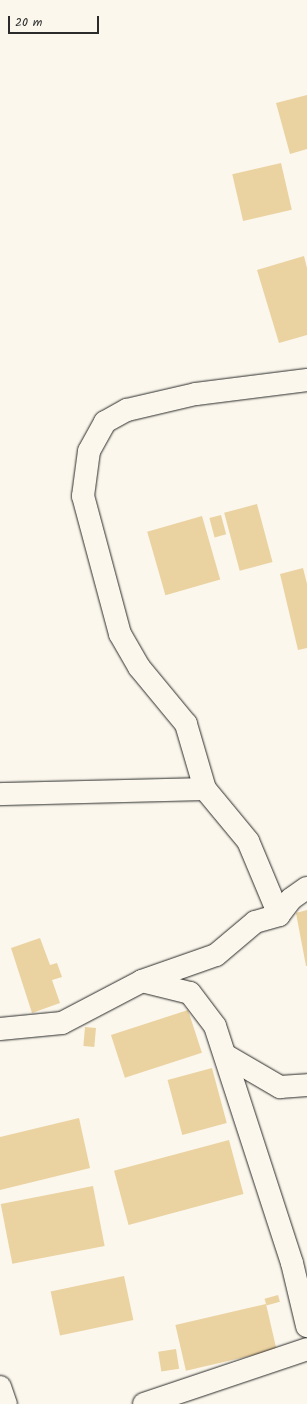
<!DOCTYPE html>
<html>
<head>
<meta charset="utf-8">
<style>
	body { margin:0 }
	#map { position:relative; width:307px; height:1404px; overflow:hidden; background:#fbf7ec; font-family:Kalam,sans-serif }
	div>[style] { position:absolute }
	.building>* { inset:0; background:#ebd2a1; transform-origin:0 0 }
	.roads { filter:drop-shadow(0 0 1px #2b2b2b) drop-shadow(0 0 1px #2b2b2b) }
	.street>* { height:22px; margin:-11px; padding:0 11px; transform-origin:11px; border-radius:11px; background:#fbf7ec }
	span { translate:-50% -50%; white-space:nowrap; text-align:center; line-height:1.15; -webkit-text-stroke:3px #fbf7ec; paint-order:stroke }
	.scale { position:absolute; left:8px; top:16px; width:91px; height:18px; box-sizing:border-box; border:2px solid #2b2b2b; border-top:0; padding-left:5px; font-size:12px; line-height:14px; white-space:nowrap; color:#2b2b2b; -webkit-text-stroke:3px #fbf7ec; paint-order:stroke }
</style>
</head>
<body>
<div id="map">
	<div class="building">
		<div style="clip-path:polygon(307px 95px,307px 149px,290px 154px,276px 103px)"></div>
		<div style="left:281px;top:163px;width:48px;height:50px;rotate:77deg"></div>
		<div style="clip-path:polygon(304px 256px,307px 268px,307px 335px,279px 343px,257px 270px)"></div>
		<div style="left:257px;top:504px;width:60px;height:34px;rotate:75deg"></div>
		<div style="left:221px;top:515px;width:20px;height:12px;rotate:75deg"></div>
		<div style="left:202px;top:516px;width:66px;height:57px;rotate:74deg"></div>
		<div style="clip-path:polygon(303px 568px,307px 584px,307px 648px,298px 650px,280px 574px)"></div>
		<div style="clip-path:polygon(307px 910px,307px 966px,306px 966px,296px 913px)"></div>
		<div style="clip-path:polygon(40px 938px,50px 965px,57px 963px,62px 977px,52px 980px,60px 1003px,32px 1013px,11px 948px)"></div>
		<div style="left:188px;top:1010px;width:45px;height:81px;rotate:72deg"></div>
		<div style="left:85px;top:1027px;width:11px;height:19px;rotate:5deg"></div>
		<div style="left:212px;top:1068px;width:57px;height:46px;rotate:75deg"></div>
		<div style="clip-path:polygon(79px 1118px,90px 1168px,0 1190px,0 1137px)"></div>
		<div style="left:229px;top:1140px;width:56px;height:119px;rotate:75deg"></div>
		<div style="left:93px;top:1186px;width:61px;height:94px;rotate:79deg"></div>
		<div style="left:124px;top:1276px;width:45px;height:75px;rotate:78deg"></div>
		<div style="left:278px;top:1295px;width:7px;height:14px;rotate:74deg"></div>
		<div style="left:266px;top:1304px;width:47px;height:93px;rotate:77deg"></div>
		<div style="left:176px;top:1349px;width:20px;height:18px;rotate:81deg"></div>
	</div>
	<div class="roads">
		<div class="street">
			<div style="left:0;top:794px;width:205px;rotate:-1.4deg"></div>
			<div style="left:279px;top:915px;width:80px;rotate:-112.7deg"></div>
			<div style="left:248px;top:841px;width:67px;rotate:-129.6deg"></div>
			<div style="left:205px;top:789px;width:68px;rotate:-106.3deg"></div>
			<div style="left:186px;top:724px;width:74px;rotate:-129.5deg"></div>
			<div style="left:139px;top:667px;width:38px;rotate:-120deg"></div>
			<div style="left:120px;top:634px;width:143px;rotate:-105deg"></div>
			<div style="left:83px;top:496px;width:45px;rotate:-82.4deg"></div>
			<div style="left:89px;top:451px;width:33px;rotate:-61deg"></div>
			<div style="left:105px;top:422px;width:25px;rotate:-29deg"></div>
			<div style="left:127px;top:410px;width:71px;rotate:-13.1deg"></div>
			<div style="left:196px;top:394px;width:112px;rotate:-7.2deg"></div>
			<div style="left:142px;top:981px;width:49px;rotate:14deg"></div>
			<div style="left:190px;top:993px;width:41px;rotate:52.9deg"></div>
			<div style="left:215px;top:1026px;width:249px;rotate:72deg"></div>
			<div style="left:292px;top:1263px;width:65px;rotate:76.6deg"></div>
			<div style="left:0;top:1029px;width:62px;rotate:-5.5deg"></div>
			<div style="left:62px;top:1023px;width:90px;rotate:-27.7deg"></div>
			<div style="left:142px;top:981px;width:78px;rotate:-19.4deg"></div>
			<div style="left:216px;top:955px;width:51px;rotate:-40.2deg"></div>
			<div style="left:255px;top:922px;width:25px;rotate:-16deg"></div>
			<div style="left:279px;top:915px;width:20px;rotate:-53deg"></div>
			<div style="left:291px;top:899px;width:19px;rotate:-35deg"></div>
			<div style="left:225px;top:1055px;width:64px;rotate:30.2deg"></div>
			<div style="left:280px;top:1087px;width:27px;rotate:-4deg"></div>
			<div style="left:0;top:1387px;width:18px;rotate:71deg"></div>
			<div style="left:144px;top:1404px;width:172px;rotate:-18.6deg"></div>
		</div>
	</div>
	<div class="scale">20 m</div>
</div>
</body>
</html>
